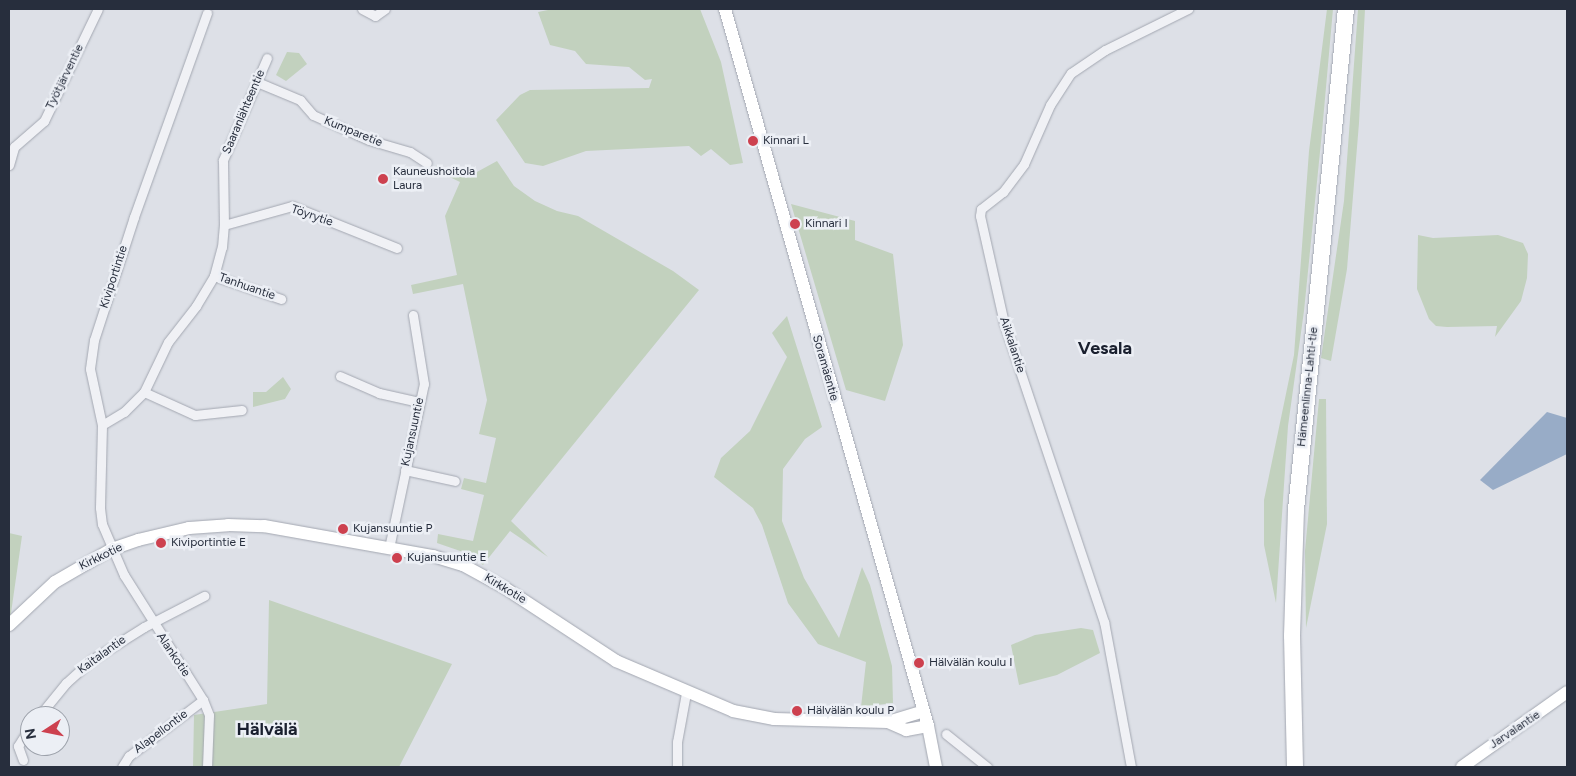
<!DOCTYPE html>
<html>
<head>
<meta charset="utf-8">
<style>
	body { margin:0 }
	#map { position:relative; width:1576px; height:776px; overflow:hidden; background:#dde0e7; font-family:Figtree,sans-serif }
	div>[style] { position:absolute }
	.green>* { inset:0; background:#c2d1be }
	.water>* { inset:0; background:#98acc7 }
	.roads { filter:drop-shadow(0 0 1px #a3a7b1) drop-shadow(0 0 1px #a3a7b1) }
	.street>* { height:9px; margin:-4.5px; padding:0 4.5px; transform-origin:4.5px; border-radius:4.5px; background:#f0f1f5 }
	.secondary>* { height:12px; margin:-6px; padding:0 6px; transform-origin:6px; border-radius:6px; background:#fff }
	.highway>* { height:16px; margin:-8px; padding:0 8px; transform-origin:8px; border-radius:8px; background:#fff }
	.dots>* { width:14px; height:14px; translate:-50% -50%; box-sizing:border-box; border:2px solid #eceff5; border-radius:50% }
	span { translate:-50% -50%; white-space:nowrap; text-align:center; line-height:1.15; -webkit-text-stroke:5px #eceff5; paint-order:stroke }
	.street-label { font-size:12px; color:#272e3d }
	.poi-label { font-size:12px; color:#272e3d }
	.left { translate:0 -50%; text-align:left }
	.district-label { font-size:18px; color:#191f2e; font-weight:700 }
	.frame { position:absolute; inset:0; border:10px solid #272e3d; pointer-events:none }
	.north { position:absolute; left:20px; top:706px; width:50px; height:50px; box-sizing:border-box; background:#eceff5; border:1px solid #9da2ab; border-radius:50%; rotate:259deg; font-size:14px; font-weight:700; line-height:20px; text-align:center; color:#272e3d }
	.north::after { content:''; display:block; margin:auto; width:18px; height:22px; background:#cd414f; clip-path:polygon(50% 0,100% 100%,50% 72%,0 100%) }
</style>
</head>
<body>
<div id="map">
	<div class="green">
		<div style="clip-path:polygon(553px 9px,700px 9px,721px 62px,743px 163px,730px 165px,711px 149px,701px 156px,689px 146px,586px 151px,543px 166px,525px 163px,496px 120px,520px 95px,530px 90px,649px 88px,652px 79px,645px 80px,629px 67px,586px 64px,575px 51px,550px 45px,538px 12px)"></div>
		<div style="clip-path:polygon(1327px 9px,1333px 9px,1322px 132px,1304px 311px,1288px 426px,1276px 603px,1264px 545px,1264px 500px,1294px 355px,1309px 151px)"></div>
		<div style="clip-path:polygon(1358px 9px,1365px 9px,1359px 123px,1347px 269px,1331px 361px,1321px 358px,1344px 201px)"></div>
		<div style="clip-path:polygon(287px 52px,299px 53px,307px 64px,286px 81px,276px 75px)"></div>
		<div style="clip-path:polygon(497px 161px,514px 186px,535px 201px,557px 211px,578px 216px,673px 271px,699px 290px,511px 521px,548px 557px,510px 531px,483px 565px,466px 553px,437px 543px,438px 534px,473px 541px,484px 495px,461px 489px,464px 478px,486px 483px,496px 438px,479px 434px,487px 400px,463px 284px,413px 294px,411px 285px,457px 275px,445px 216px,460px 182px,435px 170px,437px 165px,466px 178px)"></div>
		<div style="clip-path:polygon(791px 204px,855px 221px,855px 240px,893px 254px,903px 345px,885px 401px,846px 390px)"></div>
		<div style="clip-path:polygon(1418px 235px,1433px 238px,1498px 235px,1523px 243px,1528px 254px,1527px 278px,1521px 301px,1495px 337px,1497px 326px,1447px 327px,1436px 326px,1429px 319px,1417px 289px)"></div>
		<div style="clip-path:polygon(787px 316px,822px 427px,805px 439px,783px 469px,782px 521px,804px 578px,839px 638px,862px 567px,870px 585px,892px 666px,893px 703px,861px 707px,866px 662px,818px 644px,788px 603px,762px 525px,753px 508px,714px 477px,721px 458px,750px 431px,787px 357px,772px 333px)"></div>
		<div style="clip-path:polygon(283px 377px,291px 389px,285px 399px,253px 407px,253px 392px,266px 392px)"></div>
		<div style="clip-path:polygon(1319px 399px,1326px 399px,1327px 524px,1306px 628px,1305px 551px)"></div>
		<div style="clip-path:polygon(9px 533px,22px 536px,9px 627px)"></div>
		<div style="clip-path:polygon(269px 600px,452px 664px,399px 767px,193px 767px,194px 715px,267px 704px)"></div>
		<div style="clip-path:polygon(1081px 628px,1093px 630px,1100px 653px,1057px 675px,1019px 685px,1011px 645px,1035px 635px)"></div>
	</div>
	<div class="water">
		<div style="clip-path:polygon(1547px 412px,1567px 418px,1567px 454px,1493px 490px,1480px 480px)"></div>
	</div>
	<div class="roads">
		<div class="street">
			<div style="left:362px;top:9px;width:15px;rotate:28deg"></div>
			<div style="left:375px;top:16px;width:12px;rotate:-35deg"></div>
			<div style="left:207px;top:13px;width:217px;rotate:109.7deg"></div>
			<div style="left:134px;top:217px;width:129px;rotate:108deg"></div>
			<div style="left:94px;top:340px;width:29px;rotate:98deg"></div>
			<div style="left:90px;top:369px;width:57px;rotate:77.9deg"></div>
			<div style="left:102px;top:425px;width:83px;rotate:91.4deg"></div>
			<div style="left:100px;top:508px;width:16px;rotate:83deg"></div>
			<div style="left:102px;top:524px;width:56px;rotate:66.7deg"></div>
			<div style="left:124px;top:575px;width:148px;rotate:57.7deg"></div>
			<div style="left:203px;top:700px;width:16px;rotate:68deg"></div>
			<div style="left:209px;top:715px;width:52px;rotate:92.2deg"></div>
			<div style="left:257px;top:82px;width:47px;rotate:22.7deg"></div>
			<div style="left:300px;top:100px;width:20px;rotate:49deg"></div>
			<div style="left:313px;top:115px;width:61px;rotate:24.1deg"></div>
			<div style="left:369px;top:140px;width:43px;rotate:16.3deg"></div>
			<div style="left:410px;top:152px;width:20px;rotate:33deg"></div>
			<div style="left:9px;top:165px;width:19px;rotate:-74deg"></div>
			<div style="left:14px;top:147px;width:40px;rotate:-41deg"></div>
			<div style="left:44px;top:121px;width:124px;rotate:-64.3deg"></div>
			<div style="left:224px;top:225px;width:71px;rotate:-15.6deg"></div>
			<div style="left:292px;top:206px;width:113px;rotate:21.8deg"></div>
			<div style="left:214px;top:276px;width:71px;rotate:18.9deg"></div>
			<div style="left:340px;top:376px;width:43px;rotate:23.6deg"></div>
			<div style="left:379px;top:393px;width:41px;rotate:12.7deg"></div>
			<div style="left:144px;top:392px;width:56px;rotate:24.3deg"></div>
			<div style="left:195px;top:415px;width:47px;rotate:-6.1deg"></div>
			<div style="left:102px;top:425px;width:26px;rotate:-31deg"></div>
			<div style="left:124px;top:412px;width:28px;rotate:-45deg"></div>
			<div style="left:144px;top:392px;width:55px;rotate:-64.4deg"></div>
			<div style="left:168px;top:342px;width:46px;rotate:-52.1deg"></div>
			<div style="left:196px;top:306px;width:35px;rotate:-59deg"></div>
			<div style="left:214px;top:276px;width:30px;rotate:-75deg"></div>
			<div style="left:222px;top:247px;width:22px;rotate:-85deg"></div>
			<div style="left:224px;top:225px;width:65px;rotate:-90.9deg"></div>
			<div style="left:223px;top:160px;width:111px;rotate:-66.7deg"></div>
			<div style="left:405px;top:470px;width:51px;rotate:12.4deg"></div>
			<div style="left:389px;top:548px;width:168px;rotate:-78deg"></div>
			<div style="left:424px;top:384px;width:70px;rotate:-99.1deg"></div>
			<div style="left:39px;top:716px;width:43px;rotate:-50.7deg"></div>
			<div style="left:66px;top:683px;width:36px;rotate:-42deg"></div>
			<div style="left:93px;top:659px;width:60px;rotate:-32.1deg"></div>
			<div style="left:144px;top:627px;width:68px;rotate:-27.3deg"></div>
			<div style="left:946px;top:734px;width:53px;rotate:38.8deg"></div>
			<div style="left:23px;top:760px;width:15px;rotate:-110deg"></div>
			<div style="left:18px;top:746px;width:22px;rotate:-58deg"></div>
			<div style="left:122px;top:767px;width:13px;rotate:-58deg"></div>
			<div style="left:129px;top:756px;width:93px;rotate:-37.1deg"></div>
			<div style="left:677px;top:767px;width:25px;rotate:-90deg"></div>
			<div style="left:677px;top:742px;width:50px;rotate:-79.6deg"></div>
			<div style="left:1131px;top:767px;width:147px;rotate:-100.5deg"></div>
			<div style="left:1104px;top:622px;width:315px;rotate:-108.5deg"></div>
			<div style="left:1004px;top:323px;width:110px;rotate:-102.6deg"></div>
			<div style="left:980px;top:216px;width:7px;rotate:-82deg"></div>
			<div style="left:981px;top:209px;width:28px;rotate:-38deg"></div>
			<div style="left:1003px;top:192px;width:35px;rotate:-53deg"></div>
			<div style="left:1024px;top:164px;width:64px;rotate:-66.2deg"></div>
			<div style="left:1050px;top:105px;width:38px;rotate:-57deg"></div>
			<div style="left:1071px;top:73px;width:41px;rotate:-34.1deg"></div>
			<div style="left:1105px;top:50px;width:93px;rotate:-26.3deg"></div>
		</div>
		<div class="secondary">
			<div style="left:725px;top:9px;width:745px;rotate:74.19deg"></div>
			<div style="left:928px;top:726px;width:42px;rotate:79deg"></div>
			<div style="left:9px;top:625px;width:63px;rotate:-43.1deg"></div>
			<div style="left:55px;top:582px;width:66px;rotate:-30.1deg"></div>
			<div style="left:112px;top:549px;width:28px;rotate:-19deg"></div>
			<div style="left:138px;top:540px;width:52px;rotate:-13.2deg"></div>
			<div style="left:189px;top:528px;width:39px;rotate:-4deg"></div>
			<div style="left:228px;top:525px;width:36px;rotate:2deg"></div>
			<div style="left:264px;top:526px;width:172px;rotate:10.1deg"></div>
			<div style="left:433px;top:556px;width:31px;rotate:17deg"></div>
			<div style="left:463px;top:565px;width:48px;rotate:28.7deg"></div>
			<div style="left:505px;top:588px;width:133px;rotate:33.3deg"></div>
			<div style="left:616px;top:661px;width:127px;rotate:23.1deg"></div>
			<div style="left:733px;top:711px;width:42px;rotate:11deg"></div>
			<div style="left:774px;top:719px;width:114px;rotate:1.5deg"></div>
			<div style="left:888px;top:722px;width:37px;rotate:-17deg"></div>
			<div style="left:888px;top:722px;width:20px;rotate:24deg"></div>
			<div style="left:906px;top:730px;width:22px;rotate:-10deg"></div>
			<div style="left:1462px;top:767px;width:129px;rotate:-35.5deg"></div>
		</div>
		<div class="highway">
			<div style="left:1295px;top:767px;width:131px;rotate:-91.3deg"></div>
			<div style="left:1292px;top:636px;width:126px;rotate:-88.2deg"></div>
			<div style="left:1296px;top:510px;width:503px;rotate:-84.3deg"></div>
		</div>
	</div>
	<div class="dots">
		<div style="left:753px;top:141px;background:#cd414f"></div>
		<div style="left:383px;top:179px;background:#cd414f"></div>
		<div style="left:795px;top:224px;background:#cd414f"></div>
		<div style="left:343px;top:529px;background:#cd414f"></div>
		<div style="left:161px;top:543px;background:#cd414f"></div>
		<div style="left:397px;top:558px;background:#cd414f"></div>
		<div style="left:919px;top:663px;background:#cd414f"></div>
		<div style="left:797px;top:711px;background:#cd414f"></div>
	</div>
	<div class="street-label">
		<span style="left:65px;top:77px;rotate:-64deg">Työtjärventie</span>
		<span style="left:244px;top:112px;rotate:-67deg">Saaranlähteentie</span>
		<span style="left:353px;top:132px;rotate:22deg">Kumparetie</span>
		<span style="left:312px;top:216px;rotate:19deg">Töyrytie</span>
		<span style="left:114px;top:277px;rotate:-72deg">Kiviportintie</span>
		<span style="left:247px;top:287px;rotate:19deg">Tanhuantie</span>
		<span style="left:1012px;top:345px;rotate:72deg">Aikkalantie</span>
		<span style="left:825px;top:368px;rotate:74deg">Soramäentie</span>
		<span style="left:1308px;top:387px;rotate:-84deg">Hämeenlinna-Lahti-tie</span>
		<span style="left:413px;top:432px;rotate:-78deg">Kujansuuntie</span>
		<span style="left:101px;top:557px;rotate:-26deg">Kirkkotie</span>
		<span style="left:505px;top:589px;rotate:31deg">Kirkkotie</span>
		<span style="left:102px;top:655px;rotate:-36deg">Kaitalantie</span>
		<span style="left:173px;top:655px;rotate:56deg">Alankotie</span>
		<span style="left:1515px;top:730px;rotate:-34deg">Jarvalantie</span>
		<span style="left:161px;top:732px;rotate:-37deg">Alapellontie</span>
	</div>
	<div class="poi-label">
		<span class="left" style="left:763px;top:141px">Kinnari L</span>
		<span class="left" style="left:393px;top:179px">Kauneushoitola<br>Laura</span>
		<span class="left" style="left:805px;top:224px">Kinnari I</span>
		<span class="left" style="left:353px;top:529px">Kujansuuntie P</span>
		<span class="left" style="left:171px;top:543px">Kiviportintie E</span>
		<span class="left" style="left:407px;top:558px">Kujansuuntie E</span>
		<span class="left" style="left:929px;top:663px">Hälvälän koulu I</span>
		<span class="left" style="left:807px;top:711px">Hälvälän koulu P</span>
	</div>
	<div class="district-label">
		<span style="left:1105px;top:348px">Vesala</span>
		<span style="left:267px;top:729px">Hälvälä</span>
	</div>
	<div class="frame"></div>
	<div class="north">N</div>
</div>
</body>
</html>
